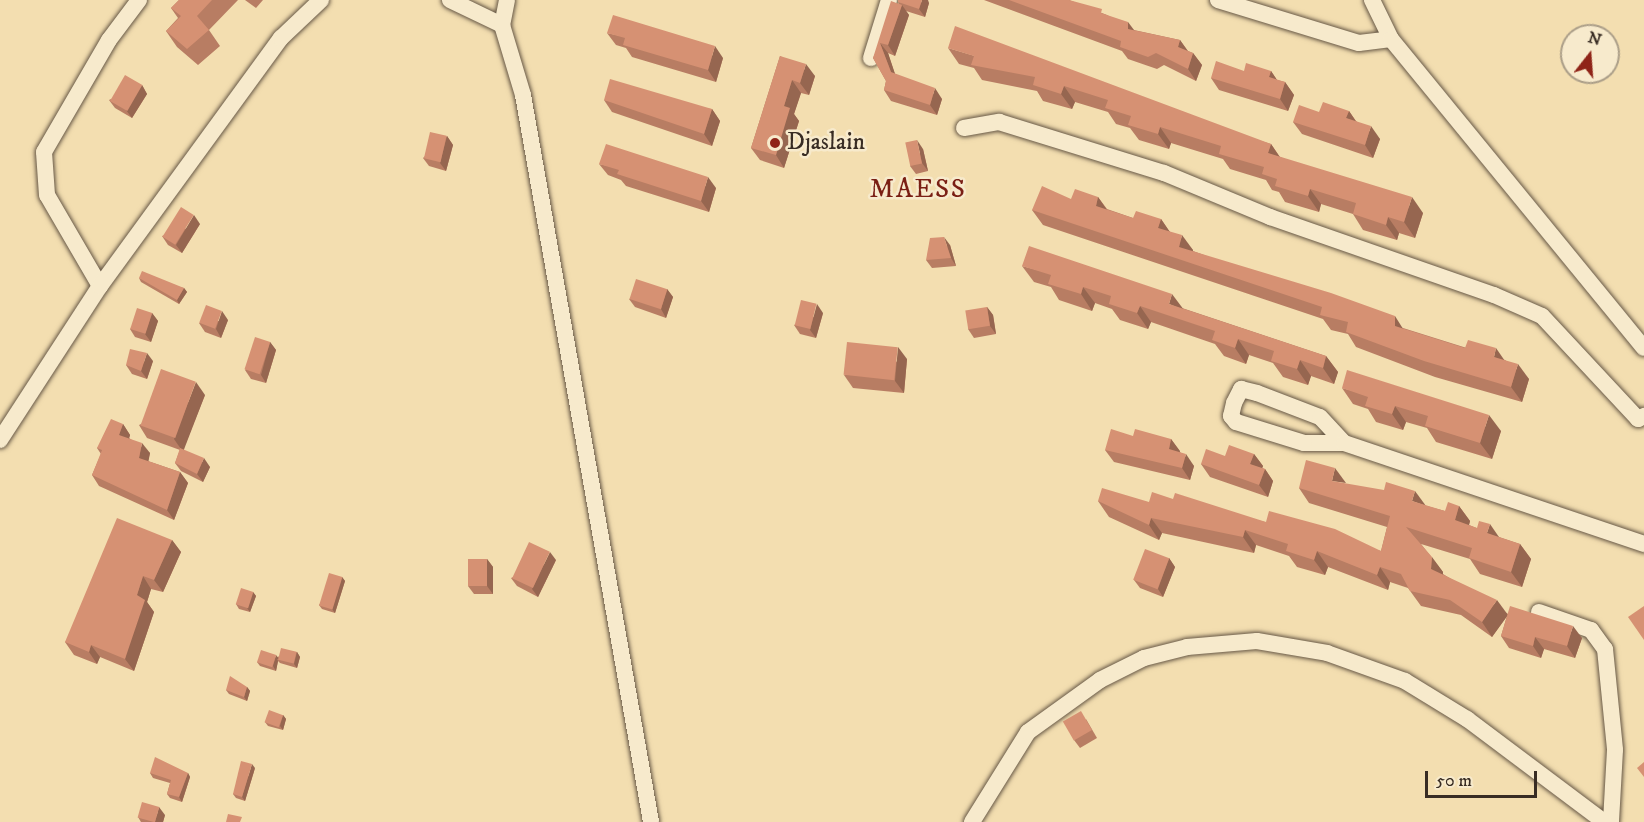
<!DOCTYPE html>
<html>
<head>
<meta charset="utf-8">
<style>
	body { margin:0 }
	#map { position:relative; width:1644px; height:822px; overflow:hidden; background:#f3deb0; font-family:"IM FELL DW Pica",serif }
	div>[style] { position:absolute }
	.roads { filter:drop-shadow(0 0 2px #675846) drop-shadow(0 0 2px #675846) }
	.street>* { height:16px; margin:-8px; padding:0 8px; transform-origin:8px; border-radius:8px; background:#f7eacc }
	.wall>* { inset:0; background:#b87d63 }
	.shaded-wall>* { inset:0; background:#966650 }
	.building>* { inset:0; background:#d69173; transform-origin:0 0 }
	.dots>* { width:16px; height:16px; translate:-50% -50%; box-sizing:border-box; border:3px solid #f7eacc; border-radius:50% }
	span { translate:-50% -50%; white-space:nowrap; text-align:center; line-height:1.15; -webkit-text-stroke:5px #f7eacc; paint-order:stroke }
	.poi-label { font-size:24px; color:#382c23 }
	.left { translate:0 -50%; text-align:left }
	.quarter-label { font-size:27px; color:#7a1f14; letter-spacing:1.5px }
	.north { position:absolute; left:1560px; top:24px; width:60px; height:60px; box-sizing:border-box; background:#f7eacc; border:2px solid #ab9e88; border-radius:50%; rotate:17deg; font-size:16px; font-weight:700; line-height:24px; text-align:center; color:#382c23 }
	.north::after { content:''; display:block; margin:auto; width:21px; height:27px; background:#8f2418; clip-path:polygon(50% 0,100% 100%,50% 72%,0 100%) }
	.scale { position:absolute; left:1425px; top:771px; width:112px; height:27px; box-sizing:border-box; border:3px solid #382c23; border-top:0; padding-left:8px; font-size:18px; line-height:21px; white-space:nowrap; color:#382c23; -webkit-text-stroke:4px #f7eacc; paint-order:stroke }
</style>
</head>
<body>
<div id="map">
	<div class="roads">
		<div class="street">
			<div style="left:450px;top:0;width:58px;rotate:25.7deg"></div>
			<div style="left:507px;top:0;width:25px;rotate:101deg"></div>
			<div style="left:502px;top:25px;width:73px;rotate:73.3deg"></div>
			<div style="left:523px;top:95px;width:738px;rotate:80.01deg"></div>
			<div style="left:1218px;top:0;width:147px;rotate:17deg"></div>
			<div style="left:1359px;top:43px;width:32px;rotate:-7deg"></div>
			<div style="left:1372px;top:0;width:43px;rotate:64deg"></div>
			<div style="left:1391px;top:39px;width:399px;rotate:50.7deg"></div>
			<div style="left:871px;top:58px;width:61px;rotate:-72.8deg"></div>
			<div style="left:964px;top:128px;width:36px;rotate:-10deg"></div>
			<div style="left:999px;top:122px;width:173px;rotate:17.2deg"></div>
			<div style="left:1164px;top:173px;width:115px;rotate:22.5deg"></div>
			<div style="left:1270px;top:217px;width:237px;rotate:19.2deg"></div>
			<div style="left:1494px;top:295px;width:52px;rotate:23.6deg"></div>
			<div style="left:1542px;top:316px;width:141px;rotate:47deg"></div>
			<div style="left:1638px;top:419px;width:7px;rotate:-27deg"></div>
			<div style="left:100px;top:286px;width:105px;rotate:-120.2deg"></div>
			<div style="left:47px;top:195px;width:43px;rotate:-94deg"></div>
			<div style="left:44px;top:152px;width:129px;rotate:-59.9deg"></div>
			<div style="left:109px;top:40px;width:50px;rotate:-53.1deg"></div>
			<div style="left:0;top:440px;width:184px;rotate:-57deg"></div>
			<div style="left:100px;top:286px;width:307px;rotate:-53.9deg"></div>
			<div style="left:281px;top:38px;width:55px;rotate:-43.5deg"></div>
			<div style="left:1344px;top:443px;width:40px;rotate:180deg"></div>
			<div style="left:1304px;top:443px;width:71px;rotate:-162.8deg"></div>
			<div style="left:1236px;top:422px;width:8px;rotate:-130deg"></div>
			<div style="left:1231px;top:416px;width:13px;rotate:-77deg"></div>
			<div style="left:1234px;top:403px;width:16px;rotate:-63deg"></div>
			<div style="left:1241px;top:389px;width:16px;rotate:14deg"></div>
			<div style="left:1257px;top:393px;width:67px;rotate:20.9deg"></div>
			<div style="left:1320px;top:417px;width:35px;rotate:47deg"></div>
			<div style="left:1344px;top:443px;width:317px;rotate:18.6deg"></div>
			<div style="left:1539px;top:612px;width:55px;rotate:19.1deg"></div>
			<div style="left:1591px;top:630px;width:24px;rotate:54deg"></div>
			<div style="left:1605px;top:649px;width:101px;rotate:84.3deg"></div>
			<div style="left:1615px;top:750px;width:72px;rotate:93.2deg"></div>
			<div style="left:972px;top:822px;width:106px;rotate:-58.1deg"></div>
			<div style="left:1028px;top:732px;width:89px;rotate:-35.8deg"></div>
			<div style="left:1100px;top:680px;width:49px;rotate:-26.6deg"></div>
			<div style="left:1144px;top:658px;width:44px;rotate:-14.3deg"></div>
			<div style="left:1187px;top:647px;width:70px;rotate:-4.9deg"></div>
			<div style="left:1257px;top:641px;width:71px;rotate:9.7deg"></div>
			<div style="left:1327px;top:653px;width:83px;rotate:19.7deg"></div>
			<div style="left:1405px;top:681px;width:73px;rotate:31.5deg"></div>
			<div style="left:1467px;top:719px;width:171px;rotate:36.9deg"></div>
		</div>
	</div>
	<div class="wall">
		<div style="clip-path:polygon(179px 0,238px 0,209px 30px,220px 46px,198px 65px,177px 47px,166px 31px,178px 18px,171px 8px)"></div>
		<div style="clip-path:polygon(245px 0,263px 0,256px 8px)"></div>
		<div style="clip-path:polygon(984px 0,1069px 0,1107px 15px,1134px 30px,1180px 40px,1188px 51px,1193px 53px,1202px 65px,1196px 81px,1164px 65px,1157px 69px,1128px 59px,1122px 51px)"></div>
		<div style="clip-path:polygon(898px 2px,929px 3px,925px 17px,906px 11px,909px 15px,895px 56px,888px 53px,895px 74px,942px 99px,937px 115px,891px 101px,884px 90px,886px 81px,873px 58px,899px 3px)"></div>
		<div style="clip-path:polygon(607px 33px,723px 58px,716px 82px,632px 57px,626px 48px,616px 45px)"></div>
		<div style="clip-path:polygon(948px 48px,1271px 144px,1280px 157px,1423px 213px,1415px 238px,1399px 233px,1397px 240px,1363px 230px,1353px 214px,1321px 204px,1319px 212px,1285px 202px,1279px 192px,1272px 190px,1266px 180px,1230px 169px,1223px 159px,1171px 143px,1169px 149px,1139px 140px,1130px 128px,1116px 124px,1108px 112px,1075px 102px,1072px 109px,1043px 101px,1037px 91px,982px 80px,974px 68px,959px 64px)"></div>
		<div style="clip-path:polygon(780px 56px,815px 76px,809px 95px,801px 93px,794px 114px,799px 121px,784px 168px,760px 160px,751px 148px)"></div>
		<div style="clip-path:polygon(1244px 71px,1271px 71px,1277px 80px,1285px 82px,1294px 95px,1288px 111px,1219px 90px,1211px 78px)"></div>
		<div style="clip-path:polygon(142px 85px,147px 94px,132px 118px,115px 108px,109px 100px)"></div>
		<div style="clip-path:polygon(604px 100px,712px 109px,720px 121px,712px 146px,612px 112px)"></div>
		<div style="clip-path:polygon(1349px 111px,1356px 121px,1380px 139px,1373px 158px,1302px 134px,1293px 122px)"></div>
		<div style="clip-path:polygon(447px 136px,453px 145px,446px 171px,429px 166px,423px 158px)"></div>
		<div style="clip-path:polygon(923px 149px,928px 171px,916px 174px,910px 166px)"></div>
		<div style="clip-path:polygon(599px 164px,716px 188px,709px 212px,626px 186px,621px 180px,608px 175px)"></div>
		<div style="clip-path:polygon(1098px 197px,1107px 209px,1133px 218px,1161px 219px,1169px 231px,1193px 250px,1193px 251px,1403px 328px,1505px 360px,1529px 379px,1522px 402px,1435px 377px,1356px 347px,1348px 334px,1331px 330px,1323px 319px,1043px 225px,1032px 210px,1071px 199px)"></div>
		<div style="clip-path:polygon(200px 224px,182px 253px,168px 245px,162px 236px)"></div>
		<div style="clip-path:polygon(950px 245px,956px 266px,932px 268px,926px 260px)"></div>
		<div style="clip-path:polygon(1022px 266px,1182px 308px,1326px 356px,1338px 372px,1334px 384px,1311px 376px,1308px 385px,1283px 377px,1273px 363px,1249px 355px,1246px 364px,1224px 356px,1215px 344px,1151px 322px,1148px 329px,1120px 320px,1112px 309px,1095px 303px,1092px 311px,1059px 300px,1051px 287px,1034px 282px)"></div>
		<div style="clip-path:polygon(139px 278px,184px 288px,187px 292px,179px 304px,141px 282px)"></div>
		<div style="clip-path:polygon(667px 289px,673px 297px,666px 318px,635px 307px,629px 299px)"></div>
		<div style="clip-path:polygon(987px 307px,993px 315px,996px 334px,974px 338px,968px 329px)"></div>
		<div style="clip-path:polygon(152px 313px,158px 321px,151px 342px,135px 337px,130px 329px)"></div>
		<div style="clip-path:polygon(823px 313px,816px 338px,800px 334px,794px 325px)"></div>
		<div style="clip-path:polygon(228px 320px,221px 338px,205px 332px,199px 323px)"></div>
		<div style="clip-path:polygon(270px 342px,276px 350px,266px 383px,251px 379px,245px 370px)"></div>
		<div style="clip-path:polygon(907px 359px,904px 393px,853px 388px,844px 375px)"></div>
		<div style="clip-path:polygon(153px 361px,147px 379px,132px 374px,126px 365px)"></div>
		<div style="clip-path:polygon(1342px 388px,1501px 431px,1492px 459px,1436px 442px,1427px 428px,1406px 422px,1403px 430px,1376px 422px,1368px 409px,1353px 404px)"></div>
		<div style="clip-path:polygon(205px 395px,183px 450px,210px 467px,203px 482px,181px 471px,175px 463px,180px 450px,147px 438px,139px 425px)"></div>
		<div style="clip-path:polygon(123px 424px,130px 435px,129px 438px,150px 453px,148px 461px,180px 472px,188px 483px,174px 520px,99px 486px,92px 475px,101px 454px,97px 448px)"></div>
		<div style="clip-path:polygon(1171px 439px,1180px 452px,1194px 466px,1190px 480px,1114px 462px,1105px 450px)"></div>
		<div style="clip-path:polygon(1254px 454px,1263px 466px,1262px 468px,1265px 469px,1273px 481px,1268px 497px,1210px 477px,1201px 464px,1225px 456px)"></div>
		<div style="clip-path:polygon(1346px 484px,1445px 511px,1459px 506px,1470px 521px,1469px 525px,1499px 537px,1520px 544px,1531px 559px,1522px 587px,1480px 574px,1470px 559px,1421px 544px,1443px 572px,1443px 574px,1508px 614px,1582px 638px,1575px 658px,1544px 649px,1541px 658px,1509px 648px,1501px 636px,1507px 616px,1492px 637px,1461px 615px,1421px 606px,1408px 588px,1390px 582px,1388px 590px,1328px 567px,1325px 575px,1297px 567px,1289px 556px,1256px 545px,1254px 553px,1162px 533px,1159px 540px,1109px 517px,1098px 501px,1149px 502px,1173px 499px,1381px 551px,1387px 527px,1309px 503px,1299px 488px)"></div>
		<div style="clip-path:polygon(172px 540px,181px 552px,163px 592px,151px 589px,147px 602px,154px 612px,134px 671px,100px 657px,97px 664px,74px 655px,65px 642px)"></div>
		<div style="clip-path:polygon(1169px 558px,1175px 567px,1163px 597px,1140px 588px,1134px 580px)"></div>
		<div style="clip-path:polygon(487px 559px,493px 567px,493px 594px,474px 594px,468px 586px)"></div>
		<div style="clip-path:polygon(556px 560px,538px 597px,517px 586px,511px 578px)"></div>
		<div style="clip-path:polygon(342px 577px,345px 581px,335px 613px,322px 609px,319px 605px)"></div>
		<div style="clip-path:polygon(253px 592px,256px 596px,250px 612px,239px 609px,236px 604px)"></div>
		<div style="clip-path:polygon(297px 652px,300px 657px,297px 668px,280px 663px,278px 661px,276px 671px,260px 666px,257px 662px)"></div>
		<div style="clip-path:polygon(247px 687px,250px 691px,247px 701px,229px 694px,226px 690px)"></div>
		<div style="clip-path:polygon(283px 715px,286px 719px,283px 730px,268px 726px,265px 722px)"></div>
		<div style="clip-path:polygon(1086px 719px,1097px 738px,1080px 748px,1074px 740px)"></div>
		<div style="clip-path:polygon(255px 768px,245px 801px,236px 798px,233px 794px)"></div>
		<div style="clip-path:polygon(150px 773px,188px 773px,190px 777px,182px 802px,170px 798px,167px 794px,170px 783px,153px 778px)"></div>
		<div style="clip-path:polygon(165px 815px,163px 822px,141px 822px,138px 817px)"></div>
	</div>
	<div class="shaded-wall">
		<div style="clip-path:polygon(922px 0,928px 0,929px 3px,925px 17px,919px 9px)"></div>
		<div style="clip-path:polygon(902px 5px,909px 15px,895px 56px,888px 45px)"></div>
		<div style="clip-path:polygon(1128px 22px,1137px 34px,1128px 29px)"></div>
		<div style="clip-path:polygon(1180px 40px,1189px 53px,1178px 47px)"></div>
		<div style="clip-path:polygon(880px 43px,888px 53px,898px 83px,891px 72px)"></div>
		<div style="clip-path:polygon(715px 46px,723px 58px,716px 82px,708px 70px)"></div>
		<div style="clip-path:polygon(1193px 53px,1202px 65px,1196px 81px,1188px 69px)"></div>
		<div style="clip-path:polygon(806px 64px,815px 76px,809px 95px,800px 83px)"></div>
		<div style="clip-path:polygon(1271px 71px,1279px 83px,1269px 77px)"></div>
		<div style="clip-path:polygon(792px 80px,801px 93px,794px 114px,799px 121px,784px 168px,776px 155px,784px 106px)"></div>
		<div style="clip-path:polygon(1285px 82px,1294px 95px,1288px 111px,1280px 99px)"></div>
		<div style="clip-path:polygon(142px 85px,147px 94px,132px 118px,126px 110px)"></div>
		<div style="clip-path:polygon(1064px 86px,1075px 102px,1072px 109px,1061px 94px)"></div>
		<div style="clip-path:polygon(935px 88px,942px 99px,937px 115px,930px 105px)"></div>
		<div style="clip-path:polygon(712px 109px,720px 121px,712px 146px,704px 134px)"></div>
		<div style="clip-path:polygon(1349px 111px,1357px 123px,1346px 118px)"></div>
		<div style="clip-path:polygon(1371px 126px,1380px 139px,1373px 158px,1365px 145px)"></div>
		<div style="clip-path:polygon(1160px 127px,1171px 143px,1169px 149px,1158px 134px)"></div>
		<div style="clip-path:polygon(447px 136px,453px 145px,446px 171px,440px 163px)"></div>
		<div style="clip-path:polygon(917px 140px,923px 149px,928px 171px,922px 163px)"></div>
		<div style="clip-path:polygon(1271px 144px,1281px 159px,1268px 153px)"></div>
		<div style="clip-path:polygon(708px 177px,716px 188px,709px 212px,701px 201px)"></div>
		<div style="clip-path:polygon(1310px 189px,1321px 204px,1319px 212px,1308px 196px)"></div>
		<div style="clip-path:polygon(1098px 197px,1109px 213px,1096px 206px)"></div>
		<div style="clip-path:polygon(1412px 197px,1423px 213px,1415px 238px,1404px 222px)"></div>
		<div style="clip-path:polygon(194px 215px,200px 224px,182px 253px,176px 245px)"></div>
		<div style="clip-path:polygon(1388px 217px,1399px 233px,1397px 240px,1386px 225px)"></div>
		<div style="clip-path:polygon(1161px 219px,1172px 235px,1158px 228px)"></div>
		<div style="clip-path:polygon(1182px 235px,1193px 250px,1189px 262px,1179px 247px)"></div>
		<div style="clip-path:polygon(944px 237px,950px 245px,956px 266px,951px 258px)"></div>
		<div style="clip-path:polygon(1083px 287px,1095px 303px,1092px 311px,1081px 294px)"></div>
		<div style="clip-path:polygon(184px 288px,187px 292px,179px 304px,177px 300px)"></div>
		<div style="clip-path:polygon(667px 289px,673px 297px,666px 318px,661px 309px)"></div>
		<div style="clip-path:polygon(1172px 294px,1184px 310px,1169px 304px)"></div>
		<div style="clip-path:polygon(817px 304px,823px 313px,816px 338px,810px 330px)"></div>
		<div style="clip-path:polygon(1140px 306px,1151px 322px,1148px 329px,1137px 313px)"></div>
		<div style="clip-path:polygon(987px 307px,993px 315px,996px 334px,990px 326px)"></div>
		<div style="clip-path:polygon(222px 311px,228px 320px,221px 338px,216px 329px)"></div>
		<div style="clip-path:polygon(152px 313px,158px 321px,151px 342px,145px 334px)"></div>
		<div style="clip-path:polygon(1395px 316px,1405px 332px,1395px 326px)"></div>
		<div style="clip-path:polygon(1238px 339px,1249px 355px,1246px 364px,1235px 348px)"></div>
		<div style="clip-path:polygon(270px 342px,276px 350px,266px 383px,261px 375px)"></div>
		<div style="clip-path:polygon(898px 347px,907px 359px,904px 393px,895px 381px)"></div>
		<div style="clip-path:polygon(1496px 348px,1507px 364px,1494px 357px)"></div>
		<div style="clip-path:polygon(147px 353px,153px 361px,147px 379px,141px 371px)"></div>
		<div style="clip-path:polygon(1326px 356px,1338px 372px,1334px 384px,1323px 368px)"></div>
		<div style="clip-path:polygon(1300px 360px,1311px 376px,1308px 385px,1297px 369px)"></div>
		<div style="clip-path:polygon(1518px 364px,1529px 379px,1522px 402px,1511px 387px)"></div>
		<div style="clip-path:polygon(196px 382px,205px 395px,183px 452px,174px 439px)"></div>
		<div style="clip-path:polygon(1395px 406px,1406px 422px,1403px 430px,1392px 414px)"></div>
		<div style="clip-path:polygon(1489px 415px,1501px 431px,1492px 459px,1480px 443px)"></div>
		<div style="clip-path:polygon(123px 424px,130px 435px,127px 446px,119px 435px)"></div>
		<div style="clip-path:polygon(1171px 439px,1180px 451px,1177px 461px,1169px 449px)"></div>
		<div style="clip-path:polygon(142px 443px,150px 453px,147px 469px,139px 458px)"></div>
		<div style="clip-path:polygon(1186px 454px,1194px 466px,1190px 480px,1182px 468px)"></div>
		<div style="clip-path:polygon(1254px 454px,1263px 466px,1259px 477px,1250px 464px)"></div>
		<div style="clip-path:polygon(204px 458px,210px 467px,203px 482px,197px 474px)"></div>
		<div style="clip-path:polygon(1335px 468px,1346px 483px,1332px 481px)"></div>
		<div style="clip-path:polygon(1265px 469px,1273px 481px,1268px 497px,1259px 485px)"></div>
		<div style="clip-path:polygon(180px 472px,188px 483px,174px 520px,167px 510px)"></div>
		<div style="clip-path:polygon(1415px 491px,1426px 506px,1412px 501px)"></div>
		<div style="clip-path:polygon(1459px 506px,1470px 521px,1466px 536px,1455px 520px)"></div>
		<div style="clip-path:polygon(1151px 518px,1162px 533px,1159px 540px,1149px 525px)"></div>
		<div style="clip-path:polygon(1490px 524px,1501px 540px,1487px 533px)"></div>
		<div style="clip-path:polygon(1245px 530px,1256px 545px,1254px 553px,1243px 537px)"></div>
		<div style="clip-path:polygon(172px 540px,181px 552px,163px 592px,154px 580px)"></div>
		<div style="clip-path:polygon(1520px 544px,1531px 559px,1522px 587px,1511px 572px)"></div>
		<div style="clip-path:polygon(1317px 551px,1328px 567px,1325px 575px,1314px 560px)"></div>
		<div style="clip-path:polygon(550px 552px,556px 560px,538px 597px,532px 589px)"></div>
		<div style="clip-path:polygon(1432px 557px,1443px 572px,1442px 584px,1431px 569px)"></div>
		<div style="clip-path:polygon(1169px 558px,1175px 567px,1163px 597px,1158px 589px)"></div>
		<div style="clip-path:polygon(487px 559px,493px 567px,493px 594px,487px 586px)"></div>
		<div style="clip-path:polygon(1380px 567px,1390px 582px,1388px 590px,1377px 575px)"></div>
		<div style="clip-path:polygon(143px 576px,151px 589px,147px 602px,154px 612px,134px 671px,125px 659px,137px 595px)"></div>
		<div style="clip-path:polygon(342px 577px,345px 581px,335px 613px,332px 609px)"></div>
		<div style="clip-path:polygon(253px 592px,256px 596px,250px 612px,247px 608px)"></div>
		<div style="clip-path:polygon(1497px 600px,1508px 615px,1492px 637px,1482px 622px)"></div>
		<div style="clip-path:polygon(1573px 626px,1582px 638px,1575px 658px,1567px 646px)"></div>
		<div style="clip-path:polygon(1535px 637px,1544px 649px,1541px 658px,1533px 646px)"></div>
		<div style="clip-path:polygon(91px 645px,100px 657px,97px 664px,89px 652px)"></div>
		<div style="clip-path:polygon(297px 652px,300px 657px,297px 668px,294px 664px)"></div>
		<div style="clip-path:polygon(276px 655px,279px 659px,277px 659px,278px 661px,276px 671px,273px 666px)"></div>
		<div style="clip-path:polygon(247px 687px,250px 691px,247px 701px,244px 697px)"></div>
		<div style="clip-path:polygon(283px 715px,286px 719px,283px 730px,280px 726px)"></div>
		<div style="clip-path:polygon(252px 764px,255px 768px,245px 801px,242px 797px)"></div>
		<div style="clip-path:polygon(188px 773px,190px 777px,182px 802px,179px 797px)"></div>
		<div style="clip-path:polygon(159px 807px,165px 815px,163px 822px,155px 822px)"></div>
	</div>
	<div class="building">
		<div style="clip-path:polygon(179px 0,212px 0,197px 16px,209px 30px,187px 49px,166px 31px,181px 16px,171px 8px)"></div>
		<div style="clip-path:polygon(898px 0,922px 0,919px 9px,898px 2px)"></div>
		<div style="clip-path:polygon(1009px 0,1069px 0,1102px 9px,1101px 13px,1128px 22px,1128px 29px,1180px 40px,1178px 47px,1193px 53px,1188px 69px,1156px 53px,1148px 57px,1120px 47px,1121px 41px)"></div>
		<div style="clip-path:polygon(891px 1px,902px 5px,888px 45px,880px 43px,891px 72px,935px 88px,930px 105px,884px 90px,886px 81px,873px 58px)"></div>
		<div style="clip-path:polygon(613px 15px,715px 46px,708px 70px,623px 45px,625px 38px,607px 33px)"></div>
		<div style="clip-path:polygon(955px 26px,1271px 144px,1268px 153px,1412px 197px,1404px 222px,1388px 217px,1386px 225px,1353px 214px,1356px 203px,1310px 189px,1308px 196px,1275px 186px,1277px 179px,1262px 174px,1264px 167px,1219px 154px,1221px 146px,1160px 127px,1158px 134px,1128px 125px,1131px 116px,1105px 108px,1108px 100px,1064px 86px,1061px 94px,1033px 85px,1035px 77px,971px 65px,974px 56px,948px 48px)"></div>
		<div style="clip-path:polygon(780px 56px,806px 64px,800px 83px,792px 80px,784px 106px,790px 108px,776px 155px,751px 148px)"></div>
		<div style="clip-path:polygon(1216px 61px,1244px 71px,1246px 63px,1271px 71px,1269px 77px,1285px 82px,1280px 99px,1211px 78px)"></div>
		<div style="left:125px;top:75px;width:20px;height:30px;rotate:30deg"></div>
		<div style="clip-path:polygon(610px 79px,712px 109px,704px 134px,604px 100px)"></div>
		<div style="clip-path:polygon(1323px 102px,1349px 111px,1346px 118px,1371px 126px,1365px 145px,1293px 122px,1299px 105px,1319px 112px)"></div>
		<div style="left:430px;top:132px;width:17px;height:27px;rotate:13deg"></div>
		<div style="left:917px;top:140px;width:24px;height:12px;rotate:78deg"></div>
		<div style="clip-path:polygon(606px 144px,708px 177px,701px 201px,617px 174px,619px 170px,599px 164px)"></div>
		<div style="clip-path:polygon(1042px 186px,1071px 199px,1075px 189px,1098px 197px,1096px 206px,1133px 218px,1136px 211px,1161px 219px,1158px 228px,1182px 235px,1179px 247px,1331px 293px,1395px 316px,1395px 326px,1465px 348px,1468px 340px,1496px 348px,1494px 357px,1518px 364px,1511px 387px,1424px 361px,1346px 332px,1348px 322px,1320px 315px,1322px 307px,1032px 210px)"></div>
		<div style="left:181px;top:207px;width:15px;height:35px;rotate:32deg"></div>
		<div style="clip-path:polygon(944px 237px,951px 258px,926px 260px,930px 238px)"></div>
		<div style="clip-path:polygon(1029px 246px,1172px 294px,1169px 304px,1326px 356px,1323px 368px,1300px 360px,1297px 369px,1271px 361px,1274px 351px,1238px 339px,1235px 348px,1212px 340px,1215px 331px,1140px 306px,1137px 313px,1109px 304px,1111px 296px,1083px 287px,1081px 294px,1048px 284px,1051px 275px,1022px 266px)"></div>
		<div style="clip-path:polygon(142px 271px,184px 288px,177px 300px,139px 278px)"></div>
		<div style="left:636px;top:279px;width:33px;height:21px;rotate:18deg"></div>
		<div style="left:801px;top:300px;width:16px;height:26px;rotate:14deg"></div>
		<div style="left:206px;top:305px;width:17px;height:19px;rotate:21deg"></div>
		<div style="left:987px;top:307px;width:19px;height:22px;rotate:81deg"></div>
		<div style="left:137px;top:308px;width:16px;height:22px;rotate:18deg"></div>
		<div style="left:255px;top:337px;width:16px;height:34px;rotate:18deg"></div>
		<div style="left:847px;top:342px;width:51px;height:33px;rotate:6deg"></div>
		<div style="clip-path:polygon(130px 349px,147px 353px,141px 371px,126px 365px)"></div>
		<div style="left:161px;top:369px;width:37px;height:60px;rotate:20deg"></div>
		<div style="clip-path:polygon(1347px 370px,1489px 415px,1480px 443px,1425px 426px,1428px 416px,1395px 406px,1392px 414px,1365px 406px,1368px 397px,1342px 388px)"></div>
		<div style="clip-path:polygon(111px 419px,123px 424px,119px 435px,142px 443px,139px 458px,180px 472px,167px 510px,92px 475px,102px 450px,97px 448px)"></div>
		<div style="clip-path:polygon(1111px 429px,1133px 436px,1135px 429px,1171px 439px,1169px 449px,1186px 454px,1182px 468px,1105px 450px)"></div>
		<div style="clip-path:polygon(1229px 445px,1254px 454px,1250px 464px,1265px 469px,1259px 485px,1201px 464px,1206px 449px,1225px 456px)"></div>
		<div style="clip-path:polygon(180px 448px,204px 458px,197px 474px,175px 463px)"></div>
		<div style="clip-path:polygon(1306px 460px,1335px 468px,1332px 481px,1384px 490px,1386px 482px,1415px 491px,1412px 501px,1445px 511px,1448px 502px,1459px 506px,1455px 520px,1477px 528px,1479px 521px,1490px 524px,1487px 533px,1520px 544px,1511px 572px,1469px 558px,1472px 548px,1406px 527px,1432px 557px,1431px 569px,1497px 600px,1482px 622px,1450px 600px,1410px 591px,1401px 574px,1380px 567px,1377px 575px,1317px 551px,1314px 560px,1286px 551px,1288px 544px,1245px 530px,1243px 537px,1151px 518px,1149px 525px,1098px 501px,1102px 488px,1149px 502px,1152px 492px,1173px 499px,1175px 493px,1266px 522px,1269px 511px,1335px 529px,1381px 551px,1390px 516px,1299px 488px)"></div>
		<div style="clip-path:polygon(117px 518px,172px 540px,154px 580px,143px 576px,137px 595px,145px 600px,125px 659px,91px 645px,89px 652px,65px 642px)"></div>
		<div style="left:529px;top:542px;width:23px;height:40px;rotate:25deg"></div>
		<div style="left:1145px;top:549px;width:26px;height:33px;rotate:21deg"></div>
		<div style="left:468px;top:559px;width:19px;height:27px"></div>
		<div style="left:329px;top:573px;width:14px;height:34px;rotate:17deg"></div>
		<div style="left:241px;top:588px;width:13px;height:17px;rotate:18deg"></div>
		<div style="clip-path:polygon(1510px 606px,1573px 626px,1567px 646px,1535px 637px,1533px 646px,1501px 636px)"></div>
		<div style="clip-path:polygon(1644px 606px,1644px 640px,1628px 617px)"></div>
		<div style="left:281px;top:648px;width:16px;height:12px;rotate:14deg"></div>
		<div style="left:261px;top:650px;width:16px;height:13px;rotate:18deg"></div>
		<div style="clip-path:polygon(230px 676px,247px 687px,244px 697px,226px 690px)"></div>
		<div style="left:269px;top:710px;width:15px;height:13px;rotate:20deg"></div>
		<div style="left:1081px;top:711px;width:22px;height:21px;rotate:60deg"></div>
		<div style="clip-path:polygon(155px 757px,188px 773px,179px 797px,167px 794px,171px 780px,150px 773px)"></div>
		<div style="clip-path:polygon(241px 761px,252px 764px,242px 797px,233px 794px)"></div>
		<div style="clip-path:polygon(1644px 762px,1644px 777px,1637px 768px)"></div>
		<div style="left:142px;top:802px;width:18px;height:16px;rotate:16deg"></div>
		<div style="clip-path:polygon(228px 814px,242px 817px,240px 822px,226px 822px)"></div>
	</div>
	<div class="dots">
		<div style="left:775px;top:143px;background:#8f2418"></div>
	</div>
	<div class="poi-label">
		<span class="left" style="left:787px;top:143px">Djaslain</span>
	</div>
	<div class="quarter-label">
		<span style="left:918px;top:190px">MAESS</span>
	</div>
	<div class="north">N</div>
	<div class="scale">50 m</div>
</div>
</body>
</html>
